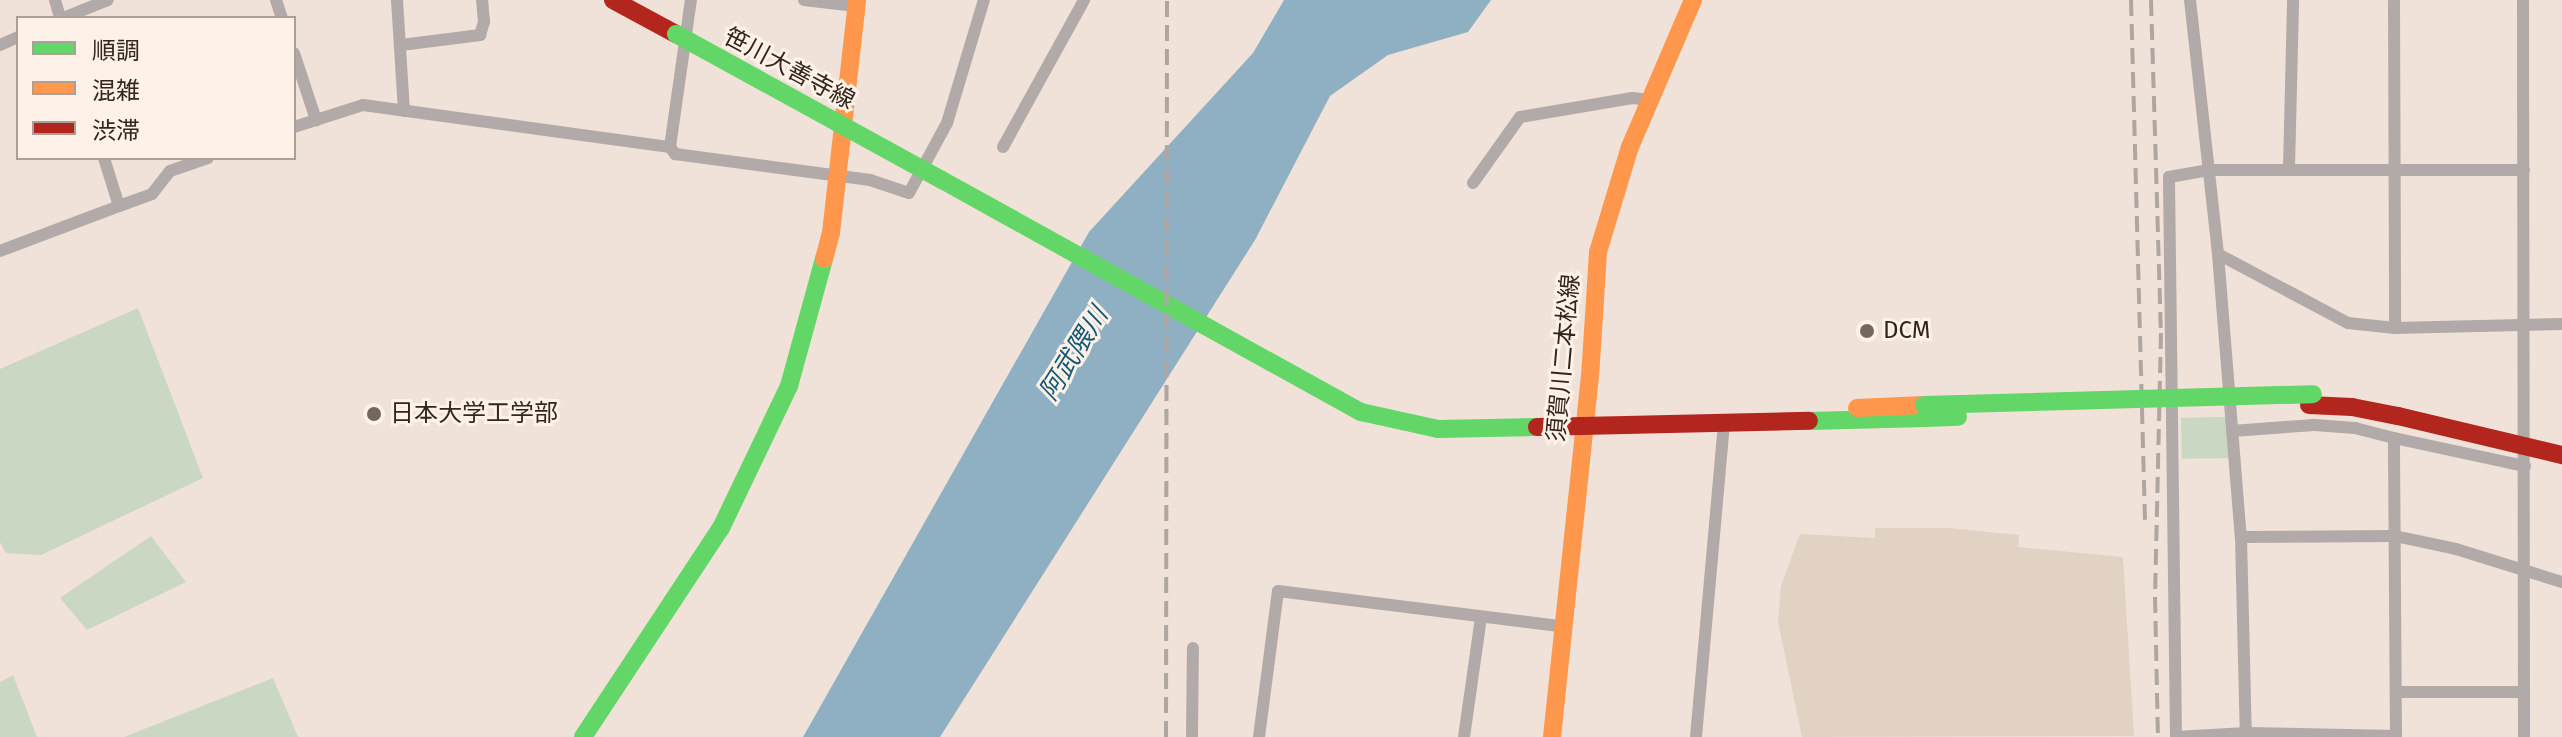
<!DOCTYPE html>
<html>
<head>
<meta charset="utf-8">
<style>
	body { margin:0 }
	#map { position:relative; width:2562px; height:737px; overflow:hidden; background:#f0e2d8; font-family:"Fira Sans","Noto Sans JP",sans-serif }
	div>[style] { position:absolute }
	.industrial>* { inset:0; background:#e1d2c4 }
	.green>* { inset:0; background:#cad7c3; transform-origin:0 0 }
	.water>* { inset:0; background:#8fb0c2 }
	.street>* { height:12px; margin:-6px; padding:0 6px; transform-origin:6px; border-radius:6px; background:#b1aaa8 }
	.fast>* { height:18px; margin:-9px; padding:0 9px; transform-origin:9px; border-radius:9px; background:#63d668 }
	.slow>* { height:18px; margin:-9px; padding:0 9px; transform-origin:9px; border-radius:9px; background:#ff974d }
	.jam>* { height:18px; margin:-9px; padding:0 9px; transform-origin:9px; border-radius:9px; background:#b3261e }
	.rail>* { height:4px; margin-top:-2px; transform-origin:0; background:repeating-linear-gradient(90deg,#afa6a1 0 16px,transparent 0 24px) }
	.fast-bridge>* { height:18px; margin:-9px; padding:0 9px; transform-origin:9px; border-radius:9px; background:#63d668 }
	.dots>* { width:22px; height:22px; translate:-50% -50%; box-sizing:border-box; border:4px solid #fef1e7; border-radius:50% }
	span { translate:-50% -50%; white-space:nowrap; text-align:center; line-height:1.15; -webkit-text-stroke:6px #fef1e7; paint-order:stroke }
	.street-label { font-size:24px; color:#32261d }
	.poi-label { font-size:24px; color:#32261d }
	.left { translate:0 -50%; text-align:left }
	.water-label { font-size:26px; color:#145877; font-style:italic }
	.legend { position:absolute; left:16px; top:16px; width:280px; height:144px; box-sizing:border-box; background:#fef1e7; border:2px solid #aca096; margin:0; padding:10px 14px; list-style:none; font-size:24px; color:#32261d }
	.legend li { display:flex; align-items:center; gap:16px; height:40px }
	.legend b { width:40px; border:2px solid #aca096 }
</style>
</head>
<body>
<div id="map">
	<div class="industrial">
		<div style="clip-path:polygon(1875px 528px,1949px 528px,2019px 535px,2018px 547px,2123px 557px,2134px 736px,1802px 737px,1778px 622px,1781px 586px,1800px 534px,1875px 538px)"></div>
	</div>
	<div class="green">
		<div style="clip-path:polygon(138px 308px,203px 478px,41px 555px,6px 553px,0 542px,0 369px)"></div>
		<div style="left:2228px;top:417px;width:41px;height:47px;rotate:89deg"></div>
		<div style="clip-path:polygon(151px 536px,186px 582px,87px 630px,60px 598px)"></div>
		<div style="clip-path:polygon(13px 675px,37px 737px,0 737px,0 682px)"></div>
		<div style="clip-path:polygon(273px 678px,298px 737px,124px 737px)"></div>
	</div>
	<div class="water">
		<div style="clip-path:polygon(1284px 0,1491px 0,1468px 32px,1388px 55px,1330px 96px,1255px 240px,940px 737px,803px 737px,1089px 232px,1253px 53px)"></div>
	</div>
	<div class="street">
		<div style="left:55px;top:0;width:19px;rotate:74deg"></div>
		<div style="left:276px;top:0;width:19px;rotate:72deg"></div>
		<div style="left:397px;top:0;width:111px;rotate:86.4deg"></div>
		<div style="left:804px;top:0;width:52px;rotate:6.6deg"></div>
		<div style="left:2190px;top:0;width:256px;rotate:83.7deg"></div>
		<div style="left:2218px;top:254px;width:284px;rotate:85.4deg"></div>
		<div style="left:2241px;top:537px;width:200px;rotate:88.6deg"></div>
		<div style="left:2394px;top:0;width:328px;rotate:89.8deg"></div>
		<div style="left:2523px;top:0;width:737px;rotate:89.92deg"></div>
		<div style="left:63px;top:18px;width:48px;rotate:-21.8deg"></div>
		<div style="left:0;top:45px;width:20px;rotate:-24deg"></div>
		<div style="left:401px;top:45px;width:80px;rotate:-7.2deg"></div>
		<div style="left:480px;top:35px;width:14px;rotate:-73deg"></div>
		<div style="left:484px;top:22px;width:22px;rotate:-95deg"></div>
		<div style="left:294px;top:53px;width:71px;rotate:71.8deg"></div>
		<div style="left:294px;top:127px;width:72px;rotate:-17.7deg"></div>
		<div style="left:363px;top:105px;width:310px;rotate:7.8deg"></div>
		<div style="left:670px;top:147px;width:9px;rotate:54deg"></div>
		<div style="left:675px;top:154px;width:197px;rotate:7.6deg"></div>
		<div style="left:870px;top:180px;width:41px;rotate:18.4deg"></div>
		<div style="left:909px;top:193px;width:80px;rotate:-61.5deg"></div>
		<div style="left:947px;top:123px;width:128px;rotate:-73.3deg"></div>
		<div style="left:670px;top:147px;width:148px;rotate:-81.9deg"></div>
		<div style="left:1003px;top:147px;width:168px;rotate:-61.1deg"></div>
		<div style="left:104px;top:158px;width:50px;rotate:72.6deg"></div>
		<div style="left:119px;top:206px;width:35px;rotate:-20deg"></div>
		<div style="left:152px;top:194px;width:29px;rotate:-52deg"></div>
		<div style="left:170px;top:171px;width:40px;rotate:-18.9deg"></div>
		<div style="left:2289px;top:168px;width:168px;rotate:-88.6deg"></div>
		<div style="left:1473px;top:183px;width:81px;rotate:-54.5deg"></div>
		<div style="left:1520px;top:117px;width:114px;rotate:-9.6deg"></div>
		<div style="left:1632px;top:98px;width:18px;rotate:6deg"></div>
		<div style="left:0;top:251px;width:127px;rotate:-20.7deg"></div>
		<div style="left:2218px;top:254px;width:147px;rotate:28deg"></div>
		<div style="left:2348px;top:323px;width:47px;rotate:6.1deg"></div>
		<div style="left:2395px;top:328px;width:167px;rotate:-1.4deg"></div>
		<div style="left:2232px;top:431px;width:82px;rotate:-4.2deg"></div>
		<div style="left:2314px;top:425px;width:41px;rotate:4.2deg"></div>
		<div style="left:2355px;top:428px;width:40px;rotate:14.4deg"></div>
		<div style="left:2241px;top:537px;width:154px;rotate:-0.4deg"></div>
		<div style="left:2395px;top:536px;width:62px;rotate:12deg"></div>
		<div style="left:2456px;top:549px;width:111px;rotate:17.3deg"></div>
		<div style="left:2396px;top:692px;width:128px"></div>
		<div style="left:1192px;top:737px;width:89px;rotate:-89.4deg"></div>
		<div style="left:1259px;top:737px;width:147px;rotate:-82.6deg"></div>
		<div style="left:1278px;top:591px;width:285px;rotate:7.1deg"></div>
		<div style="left:1464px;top:737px;width:121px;rotate:-81.9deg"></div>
		<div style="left:1696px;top:737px;width:314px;rotate:-84.9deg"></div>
		<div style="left:2176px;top:737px;width:560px;rotate:-90.72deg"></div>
		<div style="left:2169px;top:177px;width:39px;rotate:-10deg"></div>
		<div style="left:2207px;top:170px;width:317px"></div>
		<div style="left:2176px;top:737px;width:70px;rotate:-3.3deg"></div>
		<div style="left:2246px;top:733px;width:150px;rotate:1.1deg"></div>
		<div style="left:2396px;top:737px;width:299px;rotate:-90.4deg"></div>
		<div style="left:2394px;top:438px;width:134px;rotate:12.1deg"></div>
	</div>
	<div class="fast">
		<div style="left:942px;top:180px;width:479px;rotate:29deg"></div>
		<div style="left:1361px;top:412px;width:79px;rotate:12.4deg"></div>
		<div style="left:1438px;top:429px;width:99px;rotate:-1.2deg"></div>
		<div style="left:1809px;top:421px;width:116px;rotate:-1.5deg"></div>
		<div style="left:583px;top:737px;width:250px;rotate:-56.6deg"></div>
		<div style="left:721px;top:528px;width:157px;rotate:-64.4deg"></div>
		<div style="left:789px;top:386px;width:132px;rotate:-74.6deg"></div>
	</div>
	<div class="slow">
		<div style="left:824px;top:259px;width:27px;rotate:-75deg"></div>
		<div style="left:831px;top:233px;width:234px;rotate:-83.6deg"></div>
		<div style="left:1857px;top:408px;width:67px;rotate:-2.6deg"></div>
		<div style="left:1552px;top:737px;width:362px;rotate:-84deg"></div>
		<div style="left:1590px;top:377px;width:125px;rotate:-86.3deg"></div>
		<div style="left:1598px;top:252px;width:110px;rotate:-73.1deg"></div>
		<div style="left:1630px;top:147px;width:160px;rotate:-66.8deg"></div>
	</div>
	<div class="jam">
		<div style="left:613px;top:0;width:72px;rotate:28.4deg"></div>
		<div style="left:2309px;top:405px;width:43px;rotate:2.7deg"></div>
		<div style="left:2352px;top:407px;width:47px;rotate:11.1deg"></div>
		<div style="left:2398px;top:416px;width:169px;rotate:13.4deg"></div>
		<div style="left:1537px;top:427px;width:272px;rotate:-1.3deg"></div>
	</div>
	<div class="rail">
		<div style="left:2131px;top:0;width:520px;rotate:88.46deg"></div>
		<div style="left:2151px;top:0;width:333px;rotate:88.3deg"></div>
		<div style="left:2161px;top:333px;width:264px;rotate:91.3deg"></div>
		<div style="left:2155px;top:597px;width:140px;rotate:88.8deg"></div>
		<div style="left:1166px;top:737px;width:737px;rotate:-89.92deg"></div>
	</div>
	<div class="fast-bridge">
		<div style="left:676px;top:34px;width:303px;rotate:28.8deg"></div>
		<div style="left:1924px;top:405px;width:389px;rotate:-1.6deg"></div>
		<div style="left:1925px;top:418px;width:33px;rotate:-2deg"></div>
	</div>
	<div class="dots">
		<div style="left:1867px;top:331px;background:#74685e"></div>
		<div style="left:374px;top:414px;background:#74685e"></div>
	</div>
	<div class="street-label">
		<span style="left:789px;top:69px;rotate:28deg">笹川大善寺線</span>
		<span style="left:1564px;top:358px;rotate:-85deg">須賀川二本松線</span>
	</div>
	<div class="poi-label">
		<span class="left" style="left:1883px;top:331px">DCM</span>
		<span class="left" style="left:390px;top:414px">日本大学工学部</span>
	</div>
	<div class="water-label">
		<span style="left:1074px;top:354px;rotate:-58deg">阿武隈川</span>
	</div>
	<ul class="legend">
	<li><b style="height:10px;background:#63d668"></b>順調</li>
	<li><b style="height:10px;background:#ff974d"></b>混雑</li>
	<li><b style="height:10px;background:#b3261e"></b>渋滞</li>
	</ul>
</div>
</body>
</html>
